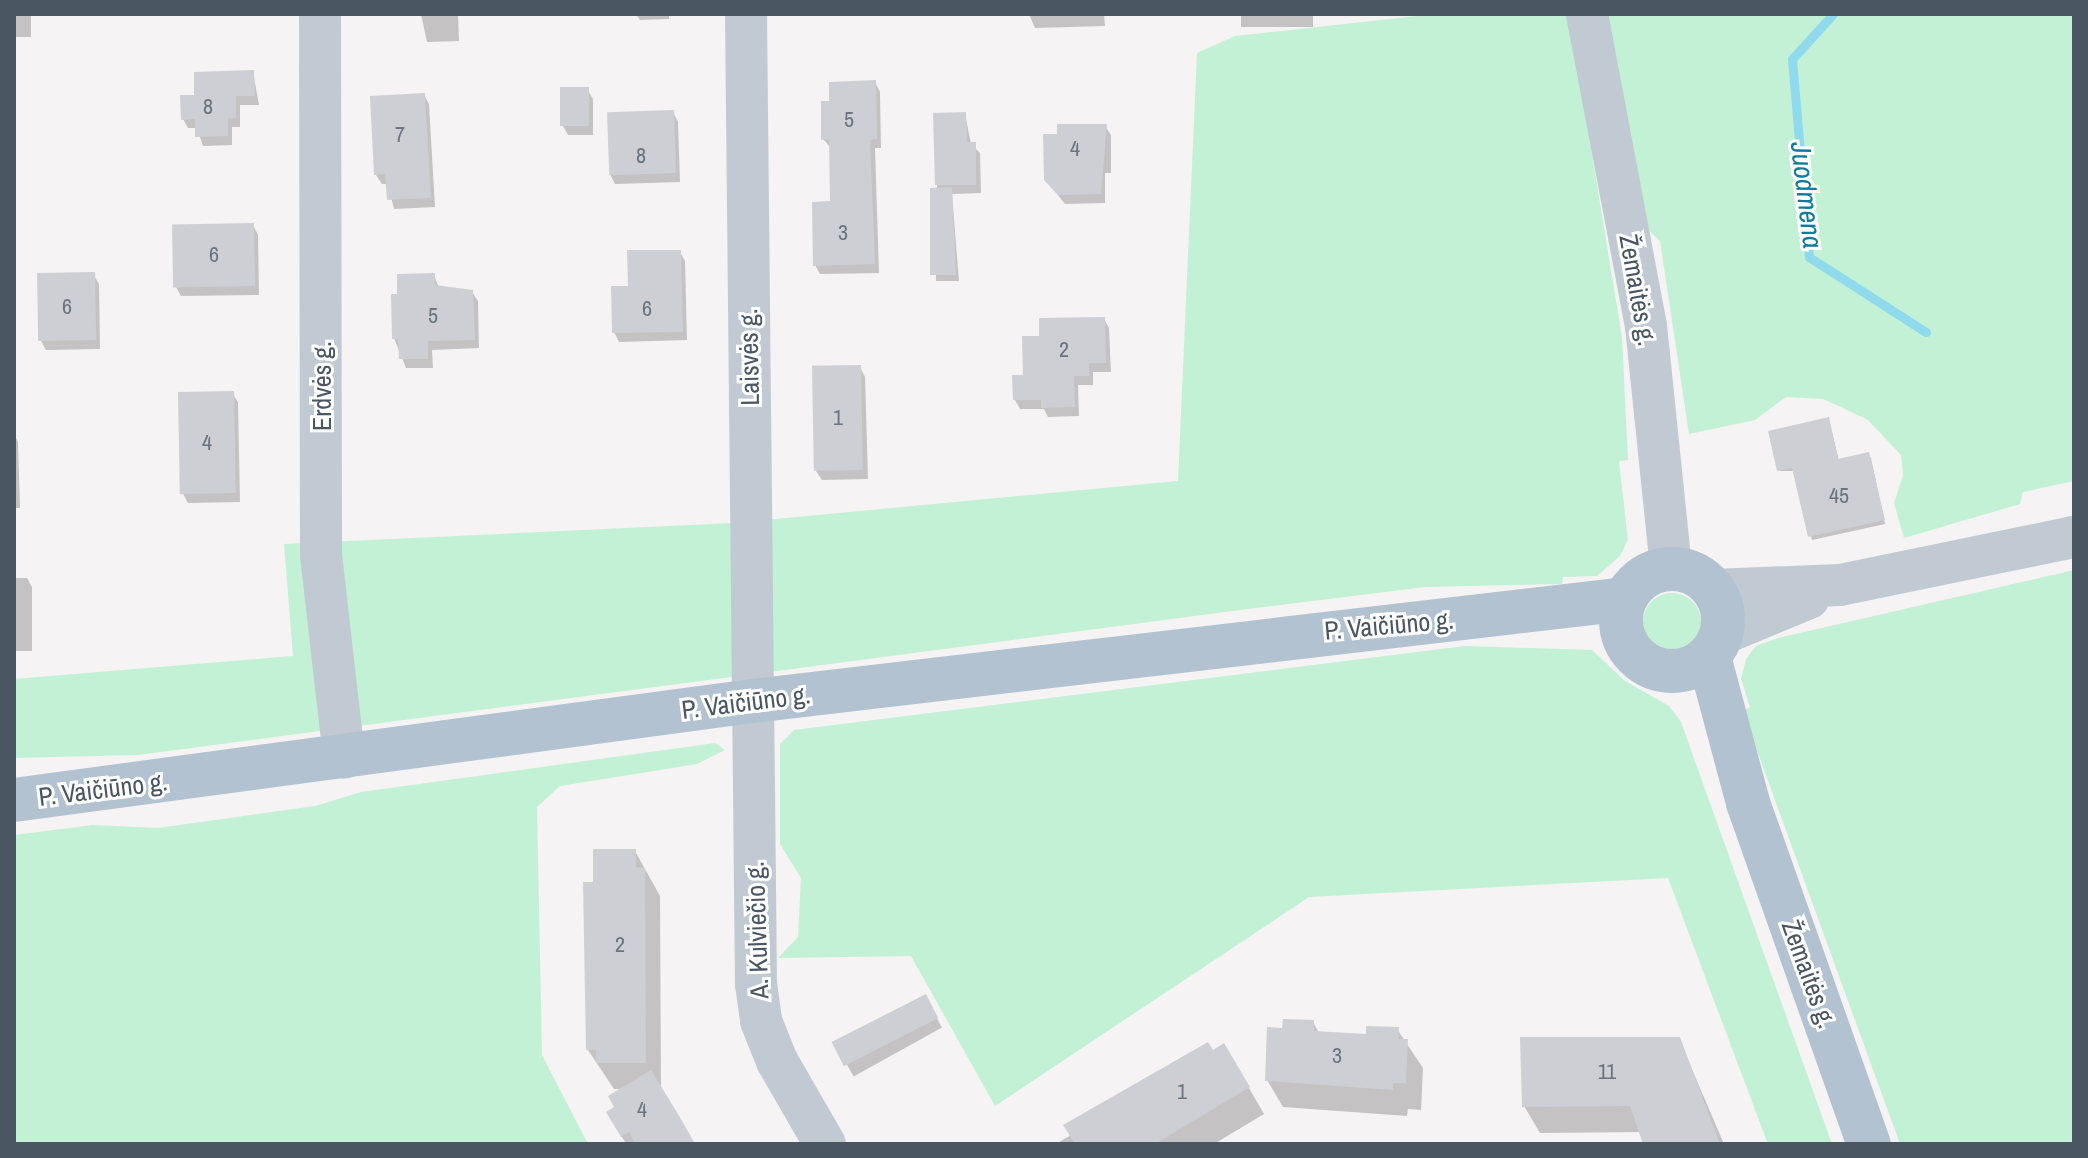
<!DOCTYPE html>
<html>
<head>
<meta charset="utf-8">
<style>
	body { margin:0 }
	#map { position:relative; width:2088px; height:1158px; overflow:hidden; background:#f5f3f3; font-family:"Archivo Narrow",sans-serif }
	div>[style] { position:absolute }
	.green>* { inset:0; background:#c3f1d5 }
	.round { border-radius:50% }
	.shadow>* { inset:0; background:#0003; transform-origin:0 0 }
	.stream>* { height:9px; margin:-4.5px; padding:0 4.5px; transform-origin:4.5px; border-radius:4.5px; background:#90daee }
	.building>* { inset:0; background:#cdcfd5; transform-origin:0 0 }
	.minor>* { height:42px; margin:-21px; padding:0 21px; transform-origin:21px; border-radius:21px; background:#c1cad2 }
	.major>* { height:44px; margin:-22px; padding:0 22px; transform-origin:22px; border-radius:22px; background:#b3c2d1 }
	.major>.ring { margin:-22px; padding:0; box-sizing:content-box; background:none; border:44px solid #b3c2d1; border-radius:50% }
	span { translate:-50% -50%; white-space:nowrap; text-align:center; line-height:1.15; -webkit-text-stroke:6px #fff; paint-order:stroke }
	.number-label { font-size:22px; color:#6b747e }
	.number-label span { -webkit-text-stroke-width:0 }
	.street-label { font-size:26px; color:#4a5661 }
	.water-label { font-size:28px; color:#0c7c9b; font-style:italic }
	.frame { position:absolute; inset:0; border:16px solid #4a5661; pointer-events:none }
</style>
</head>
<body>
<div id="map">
	<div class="green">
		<div style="clip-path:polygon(1435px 14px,1569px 14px,1622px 337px,1628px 460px,1619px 461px,1628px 540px,1620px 556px,1597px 576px,1563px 577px,1562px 584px,1426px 587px,1248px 609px,138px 755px,14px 758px,14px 679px,293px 656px,284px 544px,733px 523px,1178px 481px,1197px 53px,1235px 36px)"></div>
		<div style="clip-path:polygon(1600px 14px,2074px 14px,2074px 481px,2023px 492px,2020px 504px,1904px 538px,1894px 503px,1903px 475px,1901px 455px,1868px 420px,1843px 408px,1823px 399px,1786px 397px,1755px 420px,1689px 434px,1660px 241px,1634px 217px)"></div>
		<div style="clip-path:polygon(2074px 570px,2074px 1144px,1900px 1144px,1743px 712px,1750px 707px,1741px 679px,1746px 659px,1756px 646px,1778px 638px)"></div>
		<div class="round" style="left:1643px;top:593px;width:58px;height:58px"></div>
		<div style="clip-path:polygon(1465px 646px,1592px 650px,1625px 681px,1669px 706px,1681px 722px,1832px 1144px,1768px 1144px,1668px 878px,1309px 897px,995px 1106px,911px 956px,778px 958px,798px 937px,801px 878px,780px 844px,780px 744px,794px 730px)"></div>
		<div style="clip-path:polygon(715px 743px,725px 750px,697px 764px,560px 786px,537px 807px,542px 1055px,588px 1144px,14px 1144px,14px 835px,93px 825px,158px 828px,315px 806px,361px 792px)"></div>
	</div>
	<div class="shadow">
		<div style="left:14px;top:14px;width:17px;height:23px"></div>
		<div style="clip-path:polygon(421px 14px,458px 14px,459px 41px,427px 42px)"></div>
		<div style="clip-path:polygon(636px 14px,669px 14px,669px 19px,640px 20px)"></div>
		<div style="clip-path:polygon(1029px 14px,1104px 14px,1105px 26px,1035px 28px)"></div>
		<div style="left:1241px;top:14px;width:72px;height:13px"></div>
		<div style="clip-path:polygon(253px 72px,259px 105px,240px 105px,240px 127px,232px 127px,232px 145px,203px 146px,197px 128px,188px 128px,183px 119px,196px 97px)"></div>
		<div style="clip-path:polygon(875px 82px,880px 92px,881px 148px,875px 148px,879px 273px,820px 274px,815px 265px,832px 203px,831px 148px,823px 139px)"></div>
		<div style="clip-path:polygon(587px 89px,593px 99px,593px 135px,568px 135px,563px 126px)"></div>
		<div style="clip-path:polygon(424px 95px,429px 104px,435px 207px,394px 209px,388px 184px,382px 184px,376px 175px)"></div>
		<div style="clip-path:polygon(673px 112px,678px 122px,680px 182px,615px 184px,610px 174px)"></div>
		<div style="clip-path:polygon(965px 114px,971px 144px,980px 153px,981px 193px,952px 194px,959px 281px,936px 281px,937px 184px)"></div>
		<div style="clip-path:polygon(1105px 126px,1111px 135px,1111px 173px,1105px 173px,1105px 203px,1065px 204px,1046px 180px,1059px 136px)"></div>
		<div style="clip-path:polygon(253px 225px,258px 235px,259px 295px,181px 296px,176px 287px)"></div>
		<div style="clip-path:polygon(680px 252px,685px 261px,687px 340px,619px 342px,614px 332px,630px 288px)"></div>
		<div style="clip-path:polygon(93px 274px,99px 284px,100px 349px,46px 350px,41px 341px)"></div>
		<div style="clip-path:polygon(434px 275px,439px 288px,472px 292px,478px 301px,479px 348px,432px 350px,433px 368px,406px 368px,394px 338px,399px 296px)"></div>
		<div style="clip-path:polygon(1104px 319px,1109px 328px,1111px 372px,1093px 372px,1093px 385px,1078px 385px,1079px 416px,1048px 417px,1044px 409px,1020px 409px,1015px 400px,1041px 338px)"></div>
		<div style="clip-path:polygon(860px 367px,865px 377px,868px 479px,822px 480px,816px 471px)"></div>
		<div style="clip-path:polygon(232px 393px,238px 402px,240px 502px,188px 503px,183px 494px)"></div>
		<div style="clip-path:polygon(1830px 424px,1839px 461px,1868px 455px,1871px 458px,1885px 524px,1812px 540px,1795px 471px,1779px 471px)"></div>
		<div style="clip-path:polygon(14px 434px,18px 442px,20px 508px,14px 508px)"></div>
		<div style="clip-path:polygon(14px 578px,27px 578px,32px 587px,32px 651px,14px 651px)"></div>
		<div style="clip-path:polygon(635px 851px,660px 896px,661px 1090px,692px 1144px,626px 1144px,609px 1113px,617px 1108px,624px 1089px,614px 1089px,588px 1050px,595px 884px)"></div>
		<div style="left:925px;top:997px;width:35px;height:101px;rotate:61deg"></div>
		<div style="clip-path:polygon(1313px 1022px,1319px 1033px,1367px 1036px,1397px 1029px,1423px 1068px,1421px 1110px,1408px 1109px,1407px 1116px,1283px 1107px,1267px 1080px,1284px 1030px)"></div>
		<div style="clip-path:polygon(1679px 1039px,1724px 1144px,1646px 1144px,1642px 1132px,1540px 1133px,1524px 1106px)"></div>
		<div style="clip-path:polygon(1249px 1088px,1264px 1114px,1214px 1144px,1056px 1144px,1071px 1135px)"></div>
	</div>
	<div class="stream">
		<div style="left:1833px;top:14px;width:61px;rotate:132.3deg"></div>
		<div style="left:1792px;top:59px;width:199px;rotate:85.1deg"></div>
		<div style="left:1809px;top:257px;width:139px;rotate:32.7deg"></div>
	</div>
	<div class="building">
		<div style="clip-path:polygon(254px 70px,255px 96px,236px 96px,236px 118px,228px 118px,228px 136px,195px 137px,195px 119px,181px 120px,180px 95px,194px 95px,194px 72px)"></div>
		<div style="clip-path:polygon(876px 80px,877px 139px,870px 140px,875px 264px,813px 266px,812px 202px,830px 201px,829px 139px,821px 140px,821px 101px,829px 101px,829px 82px)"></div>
		<div style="left:589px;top:87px;width:39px;height:29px;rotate:90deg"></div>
		<div style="clip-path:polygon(425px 93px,431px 198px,387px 200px,385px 174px,374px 175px,370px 96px)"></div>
		<div style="left:674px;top:110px;width:63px;height:67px;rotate:88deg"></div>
		<div style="clip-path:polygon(966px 112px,967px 142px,976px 142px,976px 185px,935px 185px,933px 113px)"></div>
		<div style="clip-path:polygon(1057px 124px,1107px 124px,1101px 194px,1058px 195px,1044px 180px,1043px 134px,1057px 134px)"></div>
		<div style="clip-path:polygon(952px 187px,956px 275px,930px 275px,930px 188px)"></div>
		<div style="left:254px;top:223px;width:63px;height:82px;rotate:89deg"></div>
		<div style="clip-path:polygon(627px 250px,681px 250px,683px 332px,612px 333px,611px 286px,628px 286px)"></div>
		<div style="left:95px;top:272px;width:68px;height:58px;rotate:89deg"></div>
		<div style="clip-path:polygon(435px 273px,435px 285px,473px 290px,475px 340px,428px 341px,428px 359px,399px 359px,398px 339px,392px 339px,391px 294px,397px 294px,397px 274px)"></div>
		<div style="clip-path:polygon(1105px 317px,1106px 363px,1089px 363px,1089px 376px,1074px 376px,1075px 407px,1041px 408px,1041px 400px,1013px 400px,1012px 375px,1023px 375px,1022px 336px,1039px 336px,1039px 318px)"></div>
		<div style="left:861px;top:365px;width:105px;height:49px;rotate:89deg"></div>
		<div style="left:234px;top:391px;width:102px;height:56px;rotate:89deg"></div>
		<div style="clip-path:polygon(1829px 417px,1838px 459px,1869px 452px,1885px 520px,1808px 537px,1792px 468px,1777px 471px,1768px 431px)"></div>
		<div style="clip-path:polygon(593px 849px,636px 849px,636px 867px,645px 868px,646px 1063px,596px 1063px,596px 1050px,586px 1050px,583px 882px,593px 882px)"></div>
		<div style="left:926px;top:994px;width:27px;height:106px;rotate:63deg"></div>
		<div style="clip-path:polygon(1283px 1019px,1314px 1020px,1314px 1031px,1366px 1034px,1366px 1026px,1399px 1027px,1398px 1039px,1408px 1039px,1406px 1083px,1393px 1083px,1393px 1090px,1265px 1081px,1267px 1027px,1282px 1028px)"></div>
		<div style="clip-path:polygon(1520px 1037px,1680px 1037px,1720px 1144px,1643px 1144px,1630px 1106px,1522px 1107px)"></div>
		<div style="clip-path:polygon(1208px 1042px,1213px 1050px,1224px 1043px,1250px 1087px,1155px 1144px,1075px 1144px,1063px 1125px)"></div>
		<div style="clip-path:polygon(651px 1070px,681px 1119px,695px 1144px,636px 1144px,629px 1132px,621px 1137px,606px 1112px,614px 1107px,608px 1096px)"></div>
	</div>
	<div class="minor">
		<div style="left:320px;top:14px;width:541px;rotate:89.89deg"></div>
		<div style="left:321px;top:555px;width:204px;rotate:83.5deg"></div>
		<div style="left:746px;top:14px;width:970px;rotate:89.41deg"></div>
		<div style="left:756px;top:984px;width:37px;rotate:82deg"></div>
		<div style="left:761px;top:1021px;width:43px;rotate:68.2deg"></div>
		<div style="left:777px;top:1061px;width:96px;rotate:60deg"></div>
		<div style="left:1587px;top:14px;width:318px;rotate:79.3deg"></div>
		<div style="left:1646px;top:326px;width:243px;rotate:84.1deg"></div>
		<div style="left:1714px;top:590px;width:126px;rotate:-2.3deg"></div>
		<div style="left:1840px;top:585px;width:239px;rotate:-11.6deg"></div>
		<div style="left:1722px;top:634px;width:94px;rotate:-22.5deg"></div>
	</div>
	<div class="major">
		<div class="ring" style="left:1621px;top:569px;width:58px;height:58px"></div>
		<div style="left:1709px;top:657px;width:151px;rotate:75deg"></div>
		<div style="left:1748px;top:803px;width:362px;rotate:70.5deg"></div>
		<div style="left:14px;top:800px;width:745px;rotate:-7.64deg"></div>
		<div style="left:752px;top:701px;width:879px;rotate:-6.66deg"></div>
	</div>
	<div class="number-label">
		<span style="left:208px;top:107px">8</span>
		<span style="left:849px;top:120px">5</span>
		<span style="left:400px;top:135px">7</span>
		<span style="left:1075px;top:149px">4</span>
		<span style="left:641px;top:156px">8</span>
		<span style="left:843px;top:233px">3</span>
		<span style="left:214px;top:255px">6</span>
		<span style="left:67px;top:307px">6</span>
		<span style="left:647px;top:309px">6</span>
		<span style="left:433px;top:316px">5</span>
		<span style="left:1064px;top:350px">2</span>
		<span style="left:838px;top:418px">1</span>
		<span style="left:207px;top:443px">4</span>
		<span style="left:1839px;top:496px">45</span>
		<span style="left:620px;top:945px">2</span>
		<span style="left:1337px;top:1056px">3</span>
		<span style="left:1607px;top:1072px">11</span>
		<span style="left:1182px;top:1092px">1</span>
		<span style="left:642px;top:1110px">4</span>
	</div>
	<div class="street-label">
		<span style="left:1638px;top:290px;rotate:80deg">Žemaitės g.</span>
		<span style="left:749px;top:357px;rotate:-91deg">Laisvės g.</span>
		<span style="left:322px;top:386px;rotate:-90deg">Erdvės g.</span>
		<span style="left:1389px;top:625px;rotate:-5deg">P. Vaičiūno g.</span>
		<span style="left:746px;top:702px;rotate:-7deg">P. Vaičiūno g.</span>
		<span style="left:103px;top:789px;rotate:-7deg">P. Vaičiūno g.</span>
		<span style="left:757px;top:930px;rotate:-92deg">A. Kulviečio g.</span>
		<span style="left:1809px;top:974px;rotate:70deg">Žemaitės g.</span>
	</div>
	<div class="water-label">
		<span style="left:1807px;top:195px;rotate:83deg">Juodmena</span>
	</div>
	<div class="frame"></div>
</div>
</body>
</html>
